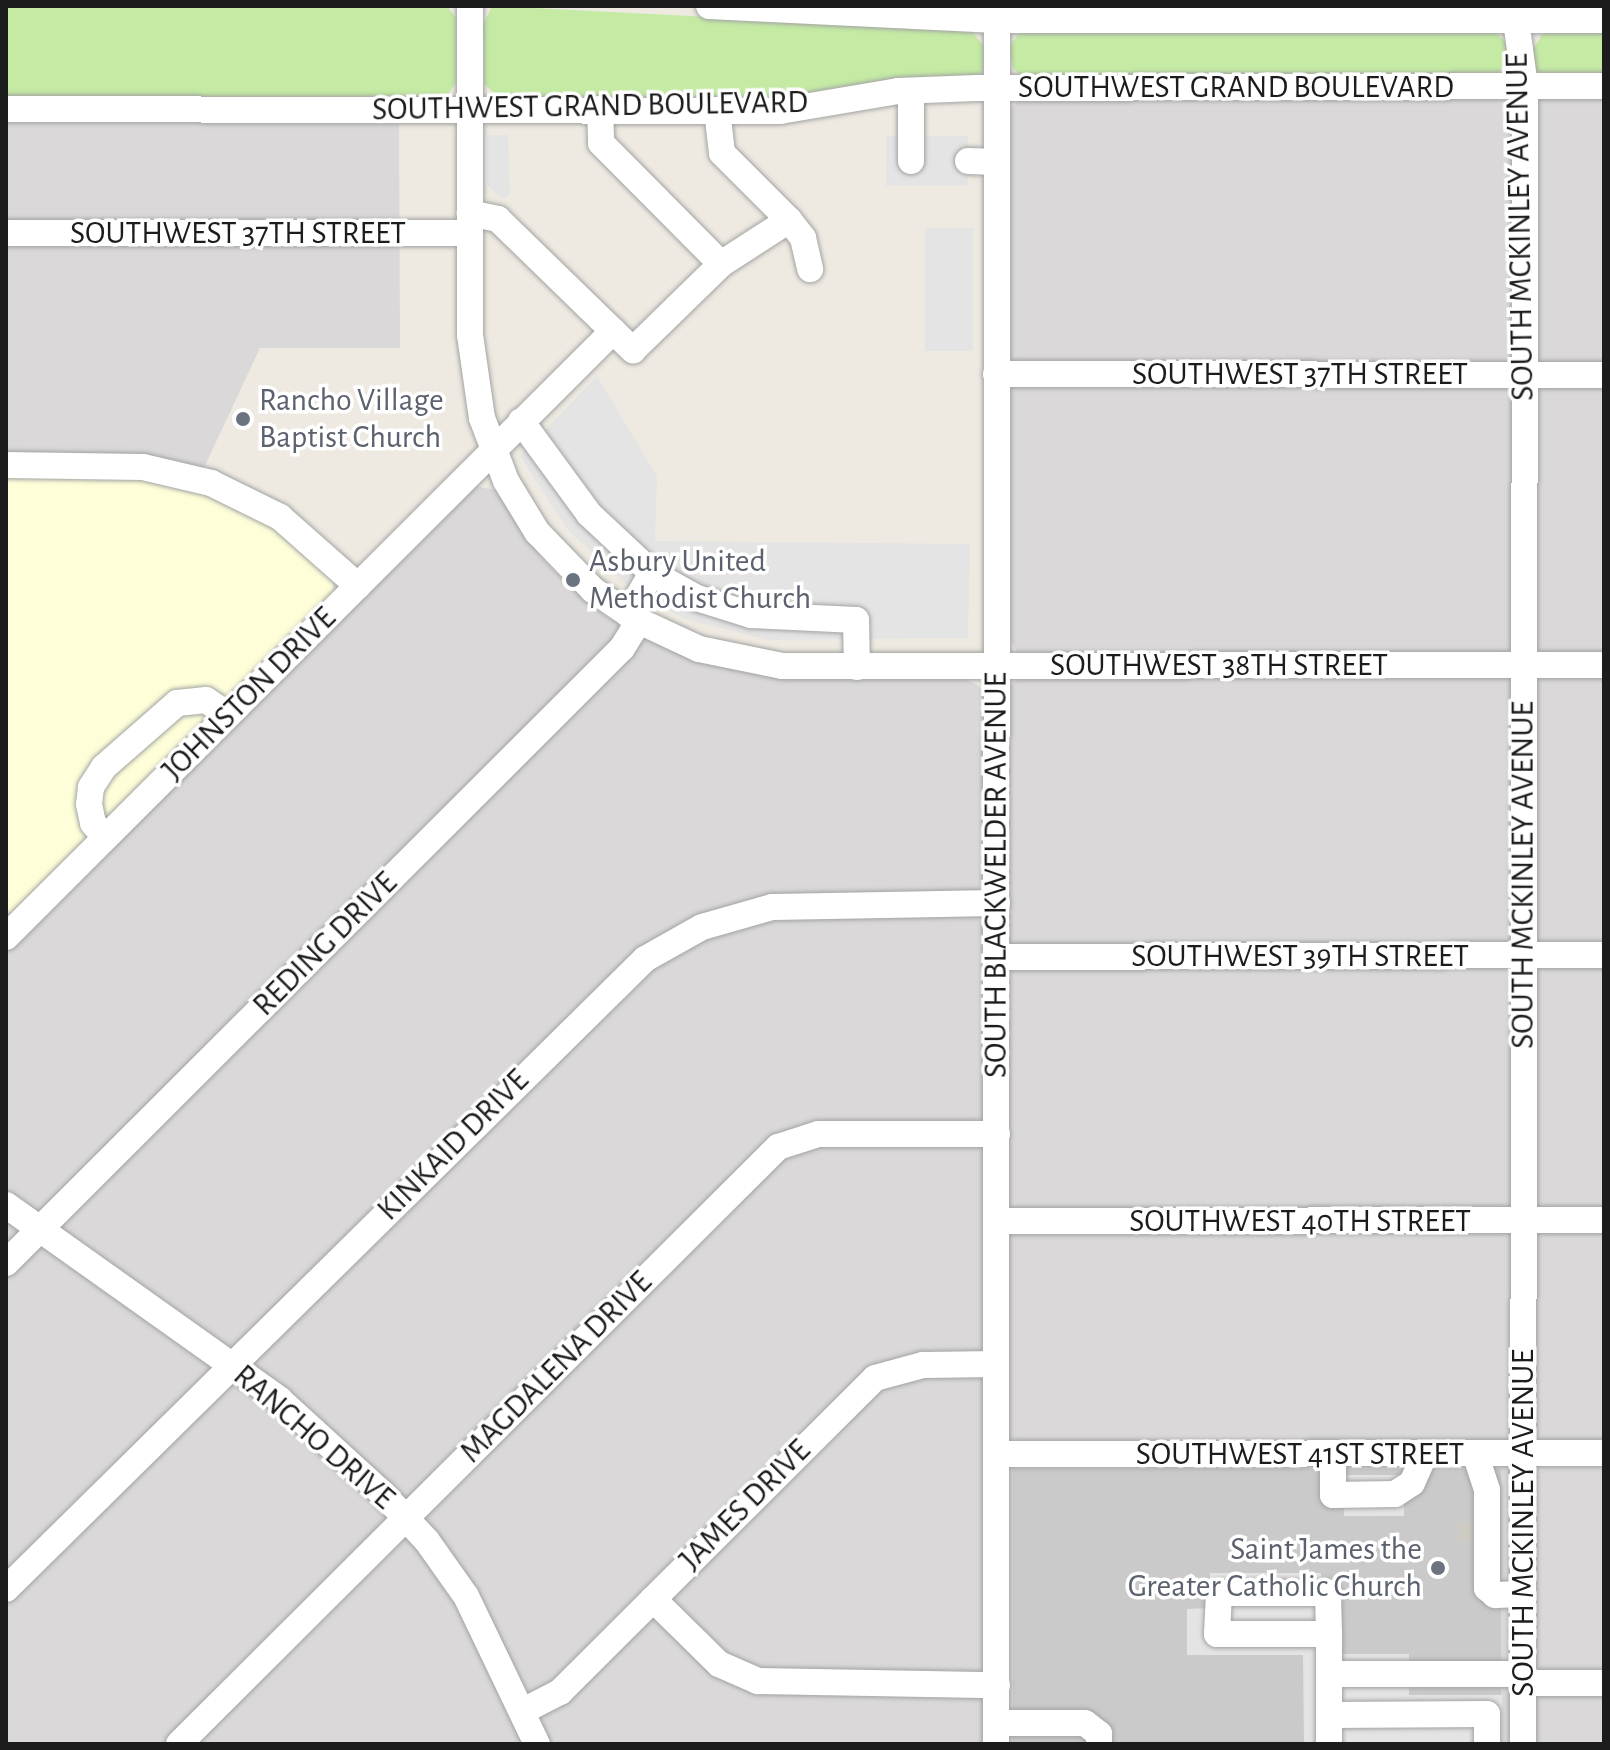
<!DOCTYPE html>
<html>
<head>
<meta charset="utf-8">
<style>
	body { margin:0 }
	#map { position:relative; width:1610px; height:1750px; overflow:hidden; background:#eeeae1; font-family:"Alegreya Sans",sans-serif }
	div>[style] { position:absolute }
	.residential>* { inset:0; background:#dad8d8 }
	.education>* { inset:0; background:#feffd8 }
	.religious>* { inset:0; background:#cacaca; transform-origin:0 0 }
	.grass>* { inset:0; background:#c4eaa4 }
	.parking>* { inset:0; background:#e4e4e4; transform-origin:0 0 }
	.minor-tunnel>* { height:26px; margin-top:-13px; transform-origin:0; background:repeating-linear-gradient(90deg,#cecbc3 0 26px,transparent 0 39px) }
	.roads { filter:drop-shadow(0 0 2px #a3a3a3) drop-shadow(0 0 2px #a3a3a3) }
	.minor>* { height:26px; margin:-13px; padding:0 13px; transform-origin:13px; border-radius:13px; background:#fff }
	.dots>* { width:22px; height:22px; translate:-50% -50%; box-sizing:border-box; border:4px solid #fff; border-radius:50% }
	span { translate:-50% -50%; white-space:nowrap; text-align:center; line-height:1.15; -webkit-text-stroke:7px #fff; paint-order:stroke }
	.street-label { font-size:32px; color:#1c1c1c }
	.worship-label { font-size:32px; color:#5b616d }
	.left { translate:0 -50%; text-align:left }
	.right { translate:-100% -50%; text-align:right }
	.frame { position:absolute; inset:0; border:8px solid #1c1c1c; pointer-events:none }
</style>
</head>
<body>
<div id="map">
	<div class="residential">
		<div style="clip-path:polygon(1604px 95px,1604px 1744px,6px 1744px,6px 946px,475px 486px,495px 490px,541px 558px,575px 591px,608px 618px,690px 659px,785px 679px,967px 679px,980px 687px,1010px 687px,1018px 678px,1017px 652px,1007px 634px,1008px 112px,1023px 96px)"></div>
		<div style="clip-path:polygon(6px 118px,399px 118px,400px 348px,260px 348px,203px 470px,6px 454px)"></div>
	</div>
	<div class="education">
		<div style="clip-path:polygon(6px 475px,137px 477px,214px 496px,268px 523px,330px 575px,333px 585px,333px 594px,15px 912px,6px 911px)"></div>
	</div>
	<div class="religious">
		<div style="left:1501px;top:1469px;width:275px;height:488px;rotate:90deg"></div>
	</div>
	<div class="grass">
		<div style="clip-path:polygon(6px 6px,447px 6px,459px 22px,458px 80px,445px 98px,6px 101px)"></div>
		<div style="clip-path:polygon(492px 6px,971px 30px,986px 49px,987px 59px,983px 72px,970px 81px,773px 102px,502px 100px,484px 84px,483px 25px)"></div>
		<div style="clip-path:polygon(1604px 29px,1604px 79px,1547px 77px,1535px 70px,1530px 54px,1545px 30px)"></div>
		<div style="clip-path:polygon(1028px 30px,1493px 30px,1508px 44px,1507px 58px,1498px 75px,1021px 76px,1013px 68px,1009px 48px,1018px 34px)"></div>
	</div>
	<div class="parking">
		<div style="clip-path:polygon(487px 135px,508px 135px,510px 194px,503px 199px,487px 185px)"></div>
		<div style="left:886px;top:136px;width:82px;height:50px"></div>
		<div style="left:925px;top:228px;width:48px;height:123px"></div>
		<div style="clip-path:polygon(597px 376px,657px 476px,655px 541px,970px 544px,968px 638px,768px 640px,685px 619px,634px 591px,568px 530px,520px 456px)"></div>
		<div style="left:1344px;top:1475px;width:60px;height:41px"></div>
		<div style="clip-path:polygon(1210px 1573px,1321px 1573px,1321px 1654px,1409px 1654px,1409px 1695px,1502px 1695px,1502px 1744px,1304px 1744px,1303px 1655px,1187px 1655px,1187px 1609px,1210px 1608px)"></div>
	</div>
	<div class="minor-tunnel">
		<div style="left:1472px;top:1541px;width:18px;rotate:-90deg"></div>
	</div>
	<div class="roads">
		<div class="minor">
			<div style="left:470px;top:6px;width:329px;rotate:90deg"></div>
			<div style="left:470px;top:335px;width:84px;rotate:81.8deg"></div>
			<div style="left:482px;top:418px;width:67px;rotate:69.1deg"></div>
			<div style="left:506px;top:481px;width:60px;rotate:58.7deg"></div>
			<div style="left:537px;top:532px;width:81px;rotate:46deg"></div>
			<div style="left:593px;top:590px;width:55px;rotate:34deg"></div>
			<div style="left:639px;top:621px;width:66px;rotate:25deg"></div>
			<div style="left:699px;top:649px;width:85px;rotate:11.6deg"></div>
			<div style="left:782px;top:666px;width:822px;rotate:-0.07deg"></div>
			<div style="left:709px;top:6px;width:288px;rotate:2.8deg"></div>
			<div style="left:997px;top:20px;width:607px"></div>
			<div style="left:1514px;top:6px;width:81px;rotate:82.2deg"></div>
			<div style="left:1525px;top:86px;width:1658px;rotate:90.07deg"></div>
			<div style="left:911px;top:91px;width:70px;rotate:90deg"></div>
			<div style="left:6px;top:109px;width:774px;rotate:0.15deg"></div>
			<div style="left:780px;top:111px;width:120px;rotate:-9.6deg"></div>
			<div style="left:898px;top:91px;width:79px;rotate:-2.2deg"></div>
			<div style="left:977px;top:88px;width:627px;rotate:-0.18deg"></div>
			<div style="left:600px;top:109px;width:34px;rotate:88deg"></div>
			<div style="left:601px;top:143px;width:170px;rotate:45.2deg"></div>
			<div style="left:717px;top:110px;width:43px;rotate:83.4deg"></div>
			<div style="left:722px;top:153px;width:95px;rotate:45deg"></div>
			<div style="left:789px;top:220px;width:23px;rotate:52deg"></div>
			<div style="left:803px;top:238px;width:32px;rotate:77deg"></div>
			<div style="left:968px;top:161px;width:29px;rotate:2deg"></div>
			<div style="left:6px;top:233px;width:464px"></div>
			<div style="left:613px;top:331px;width:28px;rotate:44deg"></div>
			<div style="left:633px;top:350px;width:123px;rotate:-44.3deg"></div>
			<div style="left:721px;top:264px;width:81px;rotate:-32.9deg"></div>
			<div style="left:996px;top:374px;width:608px;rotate:0.09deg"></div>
			<div style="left:521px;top:421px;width:115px;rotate:53.8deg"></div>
			<div style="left:589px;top:514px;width:86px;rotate:43.1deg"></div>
			<div style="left:652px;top:573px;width:51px;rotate:29.1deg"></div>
			<div style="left:697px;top:598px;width:57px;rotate:17.5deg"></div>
			<div style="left:751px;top:615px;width:105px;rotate:2.7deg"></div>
			<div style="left:856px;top:620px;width:47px;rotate:88.8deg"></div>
			<div style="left:6px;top:465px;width:137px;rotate:0.8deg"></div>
			<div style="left:143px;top:467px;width:70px;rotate:13.2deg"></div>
			<div style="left:211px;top:483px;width:77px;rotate:26.2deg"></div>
			<div style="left:280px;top:517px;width:104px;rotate:41.5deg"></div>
			<div style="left:628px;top:614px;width:48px;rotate:-59.7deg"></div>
			<div style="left:105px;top:837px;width:18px;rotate:-131deg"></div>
			<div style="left:93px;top:823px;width:19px;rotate:-102deg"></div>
			<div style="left:89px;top:804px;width:17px;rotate:-83deg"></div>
			<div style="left:91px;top:787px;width:24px;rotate:-57deg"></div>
			<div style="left:104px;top:767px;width:97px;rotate:-41.2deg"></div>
			<div style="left:177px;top:703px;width:29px;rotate:-6deg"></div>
			<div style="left:206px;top:700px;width:27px;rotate:34deg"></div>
			<div style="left:6px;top:937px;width:858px;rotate:-44.95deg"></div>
			<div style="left:613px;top:331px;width:161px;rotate:-135.8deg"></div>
			<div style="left:498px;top:219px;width:29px;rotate:-168deg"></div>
			<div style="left:997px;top:957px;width:607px;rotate:-0.19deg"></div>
			<div style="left:6px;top:1205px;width:336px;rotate:35.4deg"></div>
			<div style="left:280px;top:1400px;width:139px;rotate:42.4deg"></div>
			<div style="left:383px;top:1494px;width:64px;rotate:46.9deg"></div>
			<div style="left:427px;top:1541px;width:67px;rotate:54.7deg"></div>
			<div style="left:466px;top:1596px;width:164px;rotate:64.4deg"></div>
			<div style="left:997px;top:1221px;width:607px;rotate:-0.09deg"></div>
			<div style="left:6px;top:1263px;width:870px;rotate:-44.95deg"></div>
			<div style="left:622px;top:648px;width:32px;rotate:-58deg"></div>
			<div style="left:1475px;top:1453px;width:39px;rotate:72deg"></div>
			<div style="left:1487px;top:1490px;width:98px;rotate:90deg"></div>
			<div style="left:1487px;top:1588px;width:11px;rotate:41deg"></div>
			<div style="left:1495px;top:1595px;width:28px;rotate:-2deg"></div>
			<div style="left:996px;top:1454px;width:608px;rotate:-0.09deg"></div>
			<div style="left:1333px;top:1455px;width:40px;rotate:90deg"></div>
			<div style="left:1333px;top:1495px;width:62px;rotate:-0.9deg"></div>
			<div style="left:1395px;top:1494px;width:20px;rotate:-33deg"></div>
			<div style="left:1412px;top:1483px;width:32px;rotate:-66deg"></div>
			<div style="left:6px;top:1589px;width:897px;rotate:-44.59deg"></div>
			<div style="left:645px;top:959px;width:65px;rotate:-29.3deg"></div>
			<div style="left:702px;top:927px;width:73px;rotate:-15.9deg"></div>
			<div style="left:772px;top:907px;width:225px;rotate:-1deg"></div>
			<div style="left:653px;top:1599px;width:93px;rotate:44.6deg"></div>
			<div style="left:719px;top:1664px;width:43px;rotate:23.6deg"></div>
			<div style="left:758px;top:1681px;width:239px;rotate:1deg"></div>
			<div style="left:1329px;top:1634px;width:112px;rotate:180deg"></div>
			<div style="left:1217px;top:1634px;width:41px;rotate:-87.2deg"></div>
			<div style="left:1219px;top:1593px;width:109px"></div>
			<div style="left:1328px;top:1593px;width:41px;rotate:88.6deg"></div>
			<div style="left:1329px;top:1634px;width:40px;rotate:90deg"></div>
			<div style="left:1524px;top:1683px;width:80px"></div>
			<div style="left:523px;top:1711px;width:42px;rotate:-27.2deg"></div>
			<div style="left:560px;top:1692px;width:445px;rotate:-44.9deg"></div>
			<div style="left:875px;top:1378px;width:50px;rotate:-15.2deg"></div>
			<div style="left:923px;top:1365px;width:73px;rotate:-0.8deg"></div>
			<div style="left:1329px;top:1715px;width:158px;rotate:-0.4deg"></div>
			<div style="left:1487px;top:1714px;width:30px;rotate:90deg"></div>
			<div style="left:996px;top:1723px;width:89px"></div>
			<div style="left:1085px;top:1723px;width:18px;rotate:38deg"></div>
			<div style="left:1099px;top:1734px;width:10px;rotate:90deg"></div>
			<div style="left:179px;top:1744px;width:846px;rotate:-44.9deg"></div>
			<div style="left:778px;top:1147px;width:42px;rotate:-18deg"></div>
			<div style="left:818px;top:1134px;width:179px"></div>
			<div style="left:996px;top:1744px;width:1738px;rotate:-89.97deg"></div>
			<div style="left:1329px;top:1744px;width:70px;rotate:-90deg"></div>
			<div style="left:1329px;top:1674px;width:195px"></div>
		</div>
	</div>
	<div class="dots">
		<div style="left:243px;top:419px;background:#6b7280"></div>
		<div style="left:573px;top:580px;background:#6b7280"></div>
		<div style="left:1438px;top:1568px;background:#6b7280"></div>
	</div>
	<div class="street-label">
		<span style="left:1236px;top:87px">SOUTHWEST GRAND BOULEVARD</span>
		<span style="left:590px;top:106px;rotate:-1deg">SOUTHWEST GRAND BOULEVARD</span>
		<span style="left:1520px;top:227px;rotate:-91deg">SOUTH MCKINLEY AVENUE</span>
		<span style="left:238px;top:233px">SOUTHWEST 37TH STREET</span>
		<span style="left:1300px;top:374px">SOUTHWEST 37TH STREET</span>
		<span style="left:1219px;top:665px">SOUTHWEST 38TH STREET</span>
		<span style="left:249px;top:694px;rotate:-45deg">JOHNSTON DRIVE</span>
		<span style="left:996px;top:875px;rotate:-90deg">SOUTH BLACKWELDER AVENUE</span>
		<span style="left:1523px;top:875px;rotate:-90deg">SOUTH MCKINLEY AVENUE</span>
		<span style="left:325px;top:944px;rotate:-45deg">REDING DRIVE</span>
		<span style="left:1300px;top:956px">SOUTHWEST 39TH STREET</span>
		<span style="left:453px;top:1145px;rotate:-45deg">KINKAID DRIVE</span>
		<span style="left:1300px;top:1221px">SOUTHWEST 40TH STREET</span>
		<span style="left:556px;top:1367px;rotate:-45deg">MAGDALENA DRIVE</span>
		<span style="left:314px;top:1437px;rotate:41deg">RANCHO DRIVE</span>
		<span style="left:1300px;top:1454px">SOUTHWEST 41ST STREET</span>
		<span style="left:745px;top:1505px;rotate:-45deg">JAMES DRIVE</span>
		<span style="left:1523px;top:1523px;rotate:-90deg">SOUTH MCKINLEY AVENUE</span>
	</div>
	<div class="worship-label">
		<span class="left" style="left:259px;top:419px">Rancho Village<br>Baptist Church</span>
		<span class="left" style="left:589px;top:580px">Asbury United<br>Methodist Church</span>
		<span class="right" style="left:1422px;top:1568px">Saint James the<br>Greater Catholic Church</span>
	</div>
	<div class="frame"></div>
</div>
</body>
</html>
